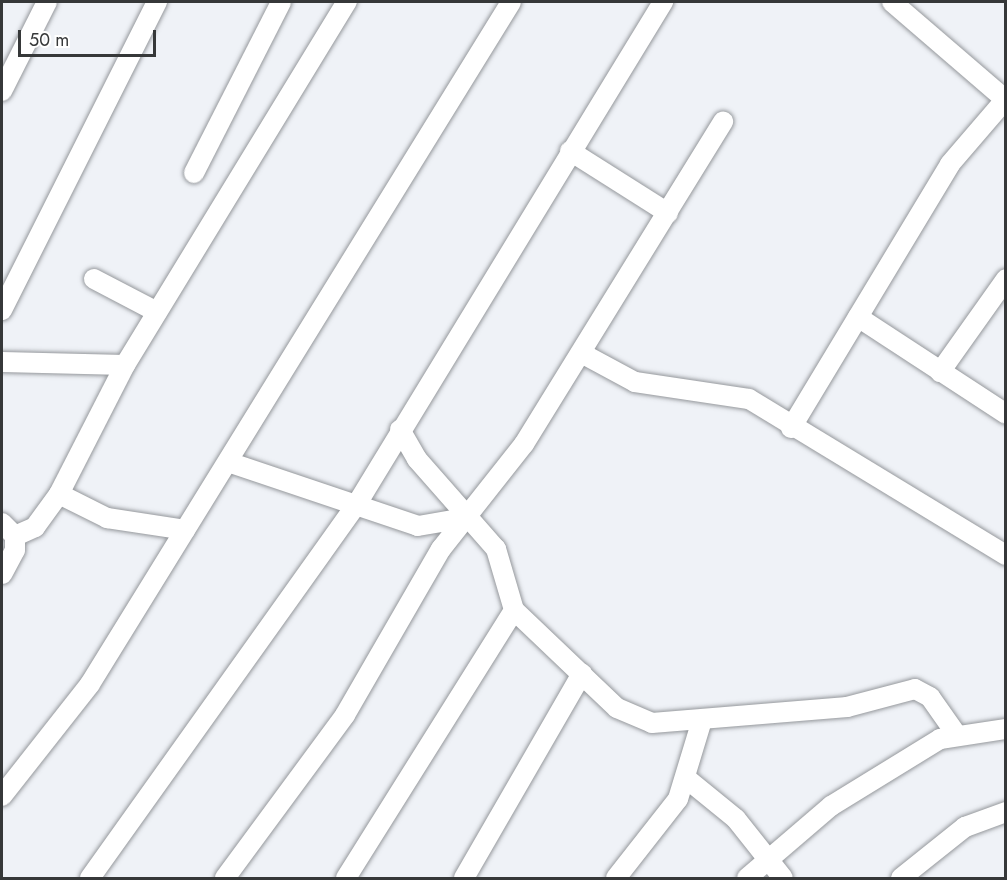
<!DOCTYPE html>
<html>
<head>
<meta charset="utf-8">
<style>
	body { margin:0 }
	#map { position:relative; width:1007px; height:880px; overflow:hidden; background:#eff2f7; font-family:Jost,sans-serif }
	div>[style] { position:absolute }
	.roads { filter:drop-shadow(0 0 2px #95989c) drop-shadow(0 0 2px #95989c) }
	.street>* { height:20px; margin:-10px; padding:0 10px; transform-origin:10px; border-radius:10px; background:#fff }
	span { translate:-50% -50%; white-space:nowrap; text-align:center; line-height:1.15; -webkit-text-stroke:6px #fff; paint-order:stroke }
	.frame { position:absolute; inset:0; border:3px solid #363839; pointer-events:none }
	.scale { position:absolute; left:18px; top:30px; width:138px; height:27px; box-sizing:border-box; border:3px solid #363839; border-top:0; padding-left:8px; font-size:18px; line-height:21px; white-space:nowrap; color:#363839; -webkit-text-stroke:4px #fff; paint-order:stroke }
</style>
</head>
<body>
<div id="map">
	<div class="roads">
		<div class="street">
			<div style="left:892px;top:2px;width:150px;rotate:40.7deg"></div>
			<div style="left:2px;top:91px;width:100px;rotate:-63.2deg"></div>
			<div style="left:570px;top:151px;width:116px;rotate:32.3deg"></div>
			<div style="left:194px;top:173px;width:192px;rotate:-63deg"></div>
			<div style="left:94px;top:279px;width:71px;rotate:27.6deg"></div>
			<div style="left:2px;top:310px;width:345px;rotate:-63.3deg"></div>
			<div style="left:858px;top:317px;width:177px;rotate:33.2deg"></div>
			<div style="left:583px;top:354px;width:59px;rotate:28.3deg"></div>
			<div style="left:635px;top:382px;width:115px;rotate:8.5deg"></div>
			<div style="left:749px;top:399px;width:301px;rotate:31.3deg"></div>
			<div style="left:2px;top:362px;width:123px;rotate:1.4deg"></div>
			<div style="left:125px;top:365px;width:426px;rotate:-58.6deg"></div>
			<div style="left:940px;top:372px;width:114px;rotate:-54.6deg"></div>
			<div style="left:791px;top:428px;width:308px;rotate:-58.9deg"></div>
			<div style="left:950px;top:164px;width:84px;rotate:-49.3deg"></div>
			<div style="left:228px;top:462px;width:200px;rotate:18.6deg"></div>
			<div style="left:418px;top:526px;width:48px;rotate:-9.7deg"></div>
			<div style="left:59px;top:494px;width:54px;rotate:26.6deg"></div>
			<div style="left:107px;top:518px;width:79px;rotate:8.7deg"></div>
			<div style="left:2px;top:523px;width:18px;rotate:45deg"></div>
			<div style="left:15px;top:536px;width:14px;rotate:90deg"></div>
			<div style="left:15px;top:550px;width:27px;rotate:118deg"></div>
			<div style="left:15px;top:536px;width:22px;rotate:-24deg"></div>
			<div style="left:35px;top:527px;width:41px;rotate:-54deg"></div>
			<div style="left:59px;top:494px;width:145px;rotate:-62.9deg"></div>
			<div style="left:514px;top:610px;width:142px;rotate:43.6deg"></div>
			<div style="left:617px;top:708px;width:38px;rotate:23deg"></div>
			<div style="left:652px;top:723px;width:196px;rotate:-4.7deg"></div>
			<div style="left:847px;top:707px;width:70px;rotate:-14.8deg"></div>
			<div style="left:915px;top:689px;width:17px;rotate:28deg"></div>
			<div style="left:930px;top:697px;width:45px;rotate:54.9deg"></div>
			<div style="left:687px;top:779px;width:63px;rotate:39.2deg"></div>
			<div style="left:736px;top:819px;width:75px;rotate:51.5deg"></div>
			<div style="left:2px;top:796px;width:142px;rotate:-51.8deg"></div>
			<div style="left:90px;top:684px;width:801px;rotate:-58.31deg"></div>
			<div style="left:90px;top:878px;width:456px;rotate:-54.5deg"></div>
			<div style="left:355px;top:507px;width:592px;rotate:-58.62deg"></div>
			<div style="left:225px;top:878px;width:202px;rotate:-53.6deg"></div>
			<div style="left:345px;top:715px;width:192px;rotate:-60deg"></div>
			<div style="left:441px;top:549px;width:134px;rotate:-51.7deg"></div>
			<div style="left:524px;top:444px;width:379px;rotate:-58.3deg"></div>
			<div style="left:346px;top:878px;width:316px;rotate:-57.9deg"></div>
			<div style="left:514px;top:610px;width:64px;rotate:-106.4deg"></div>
			<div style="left:496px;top:549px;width:120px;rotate:-131.3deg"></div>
			<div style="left:417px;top:459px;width:34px;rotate:-120deg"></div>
			<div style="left:464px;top:878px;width:236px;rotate:-60deg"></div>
			<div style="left:616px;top:878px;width:100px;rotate:-51.9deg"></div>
			<div style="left:678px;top:799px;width:83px;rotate:-73.1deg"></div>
			<div style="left:747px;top:878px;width:111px;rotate:-40.6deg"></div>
			<div style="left:831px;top:806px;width:128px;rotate:-31.6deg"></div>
			<div style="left:940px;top:739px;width:67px;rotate:-8.6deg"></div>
			<div style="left:901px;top:878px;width:82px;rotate:-38.6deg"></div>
			<div style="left:965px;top:827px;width:44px;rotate:-20.1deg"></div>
		</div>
	</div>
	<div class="frame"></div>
	<div class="scale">50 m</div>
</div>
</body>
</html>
